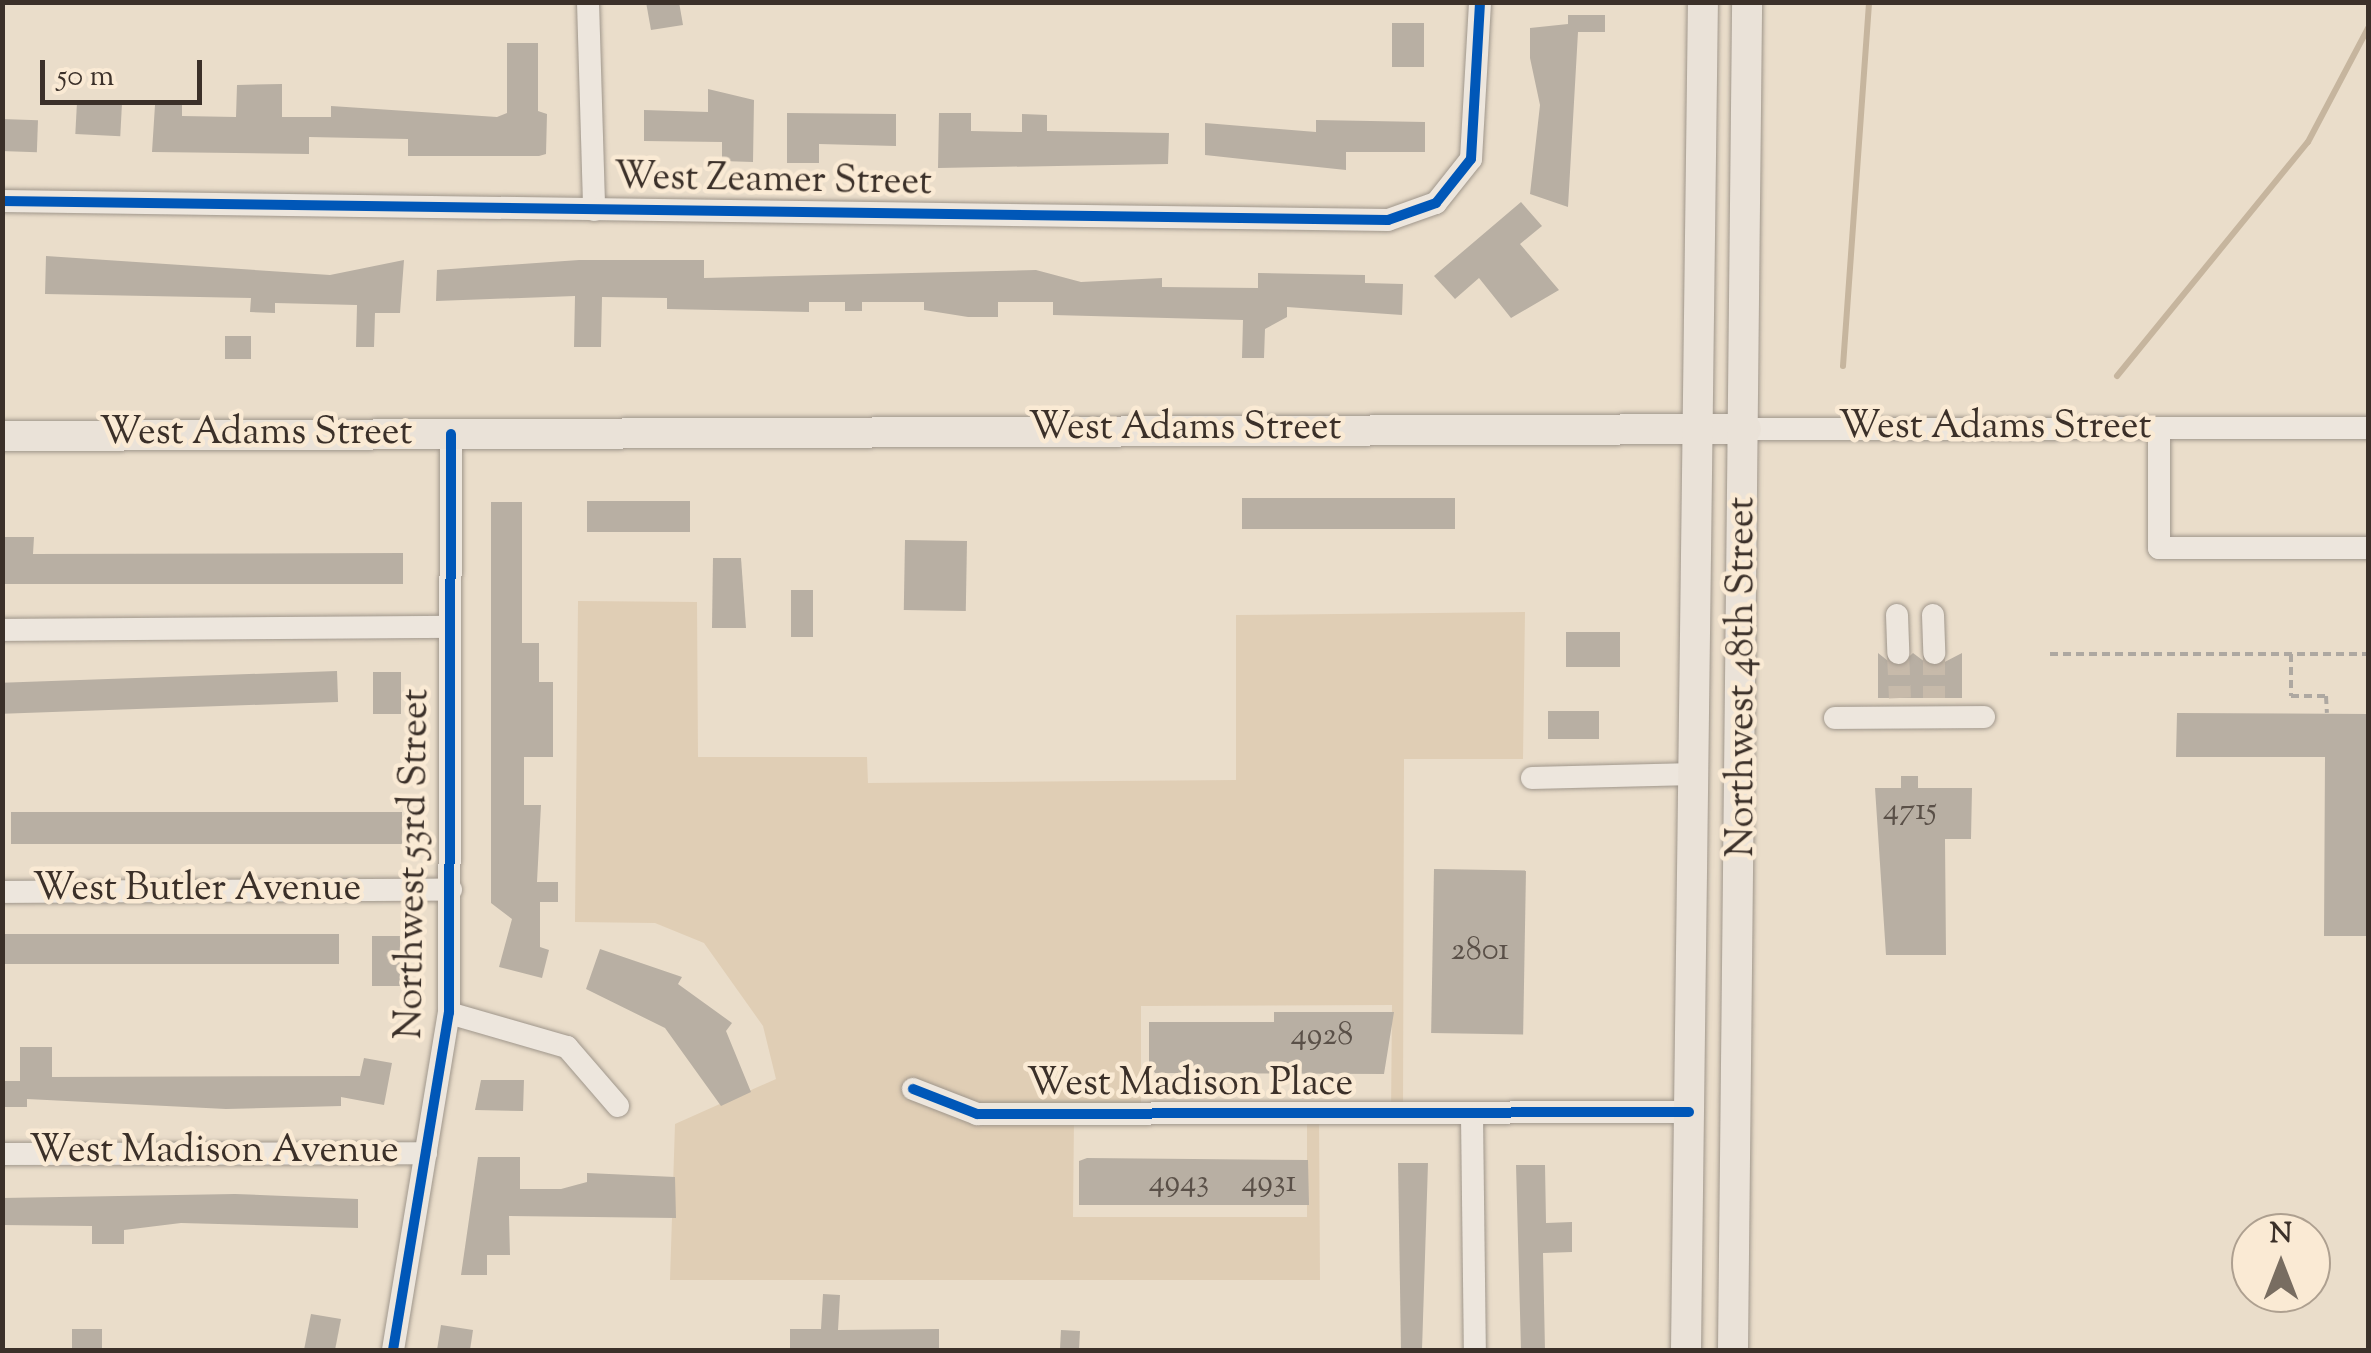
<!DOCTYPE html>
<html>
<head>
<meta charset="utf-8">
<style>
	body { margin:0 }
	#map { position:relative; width:2371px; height:1353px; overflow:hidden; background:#eaddca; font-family:"Sorts Mill Goudy",serif }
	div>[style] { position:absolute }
	.green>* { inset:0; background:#e0ceb5 }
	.stream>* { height:6px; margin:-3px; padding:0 3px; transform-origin:3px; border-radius:3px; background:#c6b59e }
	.building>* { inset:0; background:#b8afa3; transform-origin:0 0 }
	.minor-tunnel>* { height:22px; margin-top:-11px; transform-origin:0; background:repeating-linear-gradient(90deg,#c7baaa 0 22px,transparent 0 33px) }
	.path>* { height:4px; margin-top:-2px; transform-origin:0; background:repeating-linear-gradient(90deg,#aea8a1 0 8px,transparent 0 13px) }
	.roads { filter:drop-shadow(0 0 2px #9f968b) drop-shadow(0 0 2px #9f968b) }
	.minor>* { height:22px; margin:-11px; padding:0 11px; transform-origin:11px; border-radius:11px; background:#ede6dd }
	.major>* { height:30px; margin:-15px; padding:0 15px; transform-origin:15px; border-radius:15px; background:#eae2d8 }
	.cycleway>* { height:10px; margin:-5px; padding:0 5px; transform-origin:5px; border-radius:5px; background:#0057b8 }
	span { translate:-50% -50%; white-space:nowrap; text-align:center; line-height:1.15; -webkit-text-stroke:9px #faead4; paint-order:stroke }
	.number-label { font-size:32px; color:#5a5048 }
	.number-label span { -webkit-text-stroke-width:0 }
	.street-label { font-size:38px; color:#3b3029 }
	.frame { position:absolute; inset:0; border:5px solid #3b3029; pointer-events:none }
	.north { position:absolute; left:2231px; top:1213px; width:100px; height:100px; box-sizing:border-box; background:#faead4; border:2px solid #aea090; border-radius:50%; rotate:0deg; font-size:28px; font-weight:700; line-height:40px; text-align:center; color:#3b3029 }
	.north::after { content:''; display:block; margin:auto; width:35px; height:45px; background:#786d61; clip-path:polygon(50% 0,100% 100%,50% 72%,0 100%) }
	.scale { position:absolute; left:40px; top:60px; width:162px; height:45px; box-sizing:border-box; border:5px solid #3b3029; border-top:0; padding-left:12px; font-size:30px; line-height:35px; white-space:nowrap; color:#3b3029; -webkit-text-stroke:8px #faead4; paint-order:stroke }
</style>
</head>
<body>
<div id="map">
	<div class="green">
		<div style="clip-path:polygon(578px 601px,697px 602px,698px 757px,867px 757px,868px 783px,1236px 780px,1236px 615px,1525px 612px,1523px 759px,1404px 759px,1403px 1116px,1391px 1116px,1392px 1005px,1141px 1006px,1141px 1117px,1074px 1118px,1073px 1217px,1307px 1217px,1307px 1116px,1319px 1116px,1320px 1280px,670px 1280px,675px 1124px,776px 1079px,763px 1026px,704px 943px,655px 923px,575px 922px)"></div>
	</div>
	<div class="stream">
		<div style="left:1843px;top:366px;width:365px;rotate:-85.9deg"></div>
		<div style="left:2117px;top:376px;width:302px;rotate:-50.8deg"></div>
		<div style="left:2308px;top:142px;width:129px;rotate:-62.2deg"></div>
	</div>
	<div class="building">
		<div style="clip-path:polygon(646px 2px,679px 2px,683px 25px,651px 30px)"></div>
		<div style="clip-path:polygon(1568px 15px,1605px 15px,1605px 32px,1578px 32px,1568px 207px,1530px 194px,1540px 105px,1530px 58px,1530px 28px,1568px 24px)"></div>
		<div style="left:1392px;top:23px;width:32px;height:44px"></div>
		<div style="clip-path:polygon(507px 43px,538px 43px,538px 111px,547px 114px,546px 154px,539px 156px,408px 156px,408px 139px,309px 137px,309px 154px,152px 152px,155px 105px,182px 105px,182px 116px,236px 117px,237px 85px,282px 84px,282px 117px,331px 117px,331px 106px,497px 117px,507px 113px)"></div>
		<div style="clip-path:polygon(708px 89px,754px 100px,753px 162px,722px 161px,722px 142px,644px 141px,644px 110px,708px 112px)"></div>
		<div style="left:77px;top:102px;width:45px;height:32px;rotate:3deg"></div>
		<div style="clip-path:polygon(787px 113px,896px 114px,896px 146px,819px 144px,819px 163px,787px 163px)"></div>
		<div style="clip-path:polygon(939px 113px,971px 113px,971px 131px,1022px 132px,1022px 114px,1047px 115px,1047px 131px,1169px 133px,1168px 164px,938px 168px)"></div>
		<div style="left:2px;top:119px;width:36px;height:32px;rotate:2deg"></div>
		<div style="clip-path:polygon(1316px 120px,1425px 122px,1425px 152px,1346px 152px,1346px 170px,1205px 155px,1205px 123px,1316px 132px)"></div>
		<div style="clip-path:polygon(1521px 202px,1542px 226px,1520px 244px,1559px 290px,1511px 318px,1479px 278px,1455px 299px,1434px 276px)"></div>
		<div style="clip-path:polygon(46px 256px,330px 275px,404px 260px,400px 313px,375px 313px,374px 347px,356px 347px,357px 305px,275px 303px,275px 313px,250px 312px,251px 298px,45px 294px)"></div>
		<div style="clip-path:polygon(579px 260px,704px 260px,704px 278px,1036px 270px,1081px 282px,1162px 278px,1162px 287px,1258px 288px,1258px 273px,1365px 275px,1365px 283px,1403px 284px,1402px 315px,1287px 307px,1287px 317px,1265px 329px,1264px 358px,1242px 358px,1243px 320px,1053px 315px,1053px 302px,998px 302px,998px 317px,968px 317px,924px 310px,924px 302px,862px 302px,862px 311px,845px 311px,845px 302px,809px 302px,809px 312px,667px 309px,667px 298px,602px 297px,601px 347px,574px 347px,575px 296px,436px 301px,437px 270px)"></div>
		<div style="left:225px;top:336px;width:26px;height:23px"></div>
		<div style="left:1242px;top:498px;width:213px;height:31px"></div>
		<div style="left:690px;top:501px;width:31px;height:103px;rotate:90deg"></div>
		<div style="clip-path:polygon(491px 502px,522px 502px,522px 643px,539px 643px,539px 682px,553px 682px,553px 757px,524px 757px,524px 805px,541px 805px,537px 882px,558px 882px,558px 902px,540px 902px,540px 947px,549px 950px,542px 978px,499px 967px,512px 919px,491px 903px)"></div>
		<div style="clip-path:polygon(2px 537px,34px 537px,33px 554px,403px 553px,403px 584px,2px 584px)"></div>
		<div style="left:967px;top:541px;width:70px;height:62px;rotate:91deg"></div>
		<div style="clip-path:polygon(713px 558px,741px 558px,746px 628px,712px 628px)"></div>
		<div style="left:791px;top:590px;width:22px;height:47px"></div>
		<div style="left:1566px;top:632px;width:54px;height:35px"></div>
		<div style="clip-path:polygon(1878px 653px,1897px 668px,1913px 653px,1933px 668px,1962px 653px,1962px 698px,1878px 698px)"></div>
		<div style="left:337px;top:671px;width:31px;height:335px;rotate:88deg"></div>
		<div style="left:373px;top:672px;width:28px;height:42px"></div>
		<div style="left:1548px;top:711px;width:51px;height:28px"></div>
		<div style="clip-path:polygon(2177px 713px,2368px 714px,2368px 936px,2324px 936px,2325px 757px,2176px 757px)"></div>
		<div style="clip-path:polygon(1901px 776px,1918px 776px,1918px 788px,1972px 788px,1971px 839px,1945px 839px,1946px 955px,1886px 955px,1875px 788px,1901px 788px)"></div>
		<div style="left:11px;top:812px;width:391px;height:32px"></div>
		<div style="left:1434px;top:869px;width:92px;height:164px;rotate:1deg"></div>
		<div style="left:339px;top:934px;width:30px;height:337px;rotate:90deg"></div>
		<div style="left:372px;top:936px;width:28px;height:50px"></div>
		<div style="clip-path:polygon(600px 949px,682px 977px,678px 984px,732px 1023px,726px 1031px,751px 1092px,721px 1106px,665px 1028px,586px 989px)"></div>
		<div style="clip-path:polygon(1274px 1012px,1394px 1012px,1384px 1074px,1155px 1073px,1149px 1062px,1149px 1022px,1274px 1022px)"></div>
		<div style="clip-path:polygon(20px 1047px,52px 1047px,52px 1077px,360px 1076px,364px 1058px,392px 1063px,384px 1105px,341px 1097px,341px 1106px,226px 1109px,27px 1099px,27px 1107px,2px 1107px,2px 1081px,20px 1081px)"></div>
		<div style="clip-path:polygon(481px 1080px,524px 1080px,523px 1111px,475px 1110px)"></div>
		<div style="clip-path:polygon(478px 1157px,520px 1157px,520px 1189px,561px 1189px,587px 1182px,587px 1173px,675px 1177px,676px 1218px,509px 1216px,510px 1255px,487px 1255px,487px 1275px,461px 1275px)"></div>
		<div style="clip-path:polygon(1308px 1160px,1309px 1205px,1079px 1205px,1079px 1161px,1087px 1158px)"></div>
		<div style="clip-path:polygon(1398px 1163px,1428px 1163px,1422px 1350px,1401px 1350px)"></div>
		<div style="clip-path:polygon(1516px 1165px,1545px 1165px,1546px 1223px,1572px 1222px,1572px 1252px,1543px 1253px,1545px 1350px,1521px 1350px)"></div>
		<div style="clip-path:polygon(235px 1194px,358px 1199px,358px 1228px,181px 1223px,124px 1230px,124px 1244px,92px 1244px,92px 1226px,2px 1225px,2px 1198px)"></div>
		<div style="clip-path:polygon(823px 1294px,840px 1295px,838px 1330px,939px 1329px,939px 1350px,790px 1350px,790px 1329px,821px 1329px)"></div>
		<div style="clip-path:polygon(311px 1314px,341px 1319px,335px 1350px,304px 1350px)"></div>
		<div style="clip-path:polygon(441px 1325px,473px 1330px,470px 1350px,437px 1350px)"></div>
		<div style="left:72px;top:1329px;width:30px;height:21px"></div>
		<div style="left:1061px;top:1330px;width:19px;height:20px;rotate:3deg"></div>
	</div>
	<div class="minor-tunnel">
		<div style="left:1898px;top:653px;width:45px;rotate:87.5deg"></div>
		<div style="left:1934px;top:653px;width:45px;rotate:90deg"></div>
	</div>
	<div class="path">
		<div style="left:2050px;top:654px;width:318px"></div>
		<div style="left:2291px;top:654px;width:42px;rotate:90deg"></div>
		<div style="left:2291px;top:696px;width:35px"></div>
		<div style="left:2326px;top:696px;width:17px;rotate:87deg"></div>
	</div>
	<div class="roads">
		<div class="minor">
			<div style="left:588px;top:2px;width:208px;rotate:88.3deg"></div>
			<div style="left:2px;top:201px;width:1386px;rotate:0.79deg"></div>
			<div style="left:1388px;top:220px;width:51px;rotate:-19.5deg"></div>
			<div style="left:1436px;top:203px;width:56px;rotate:-51.5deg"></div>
			<div style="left:1471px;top:159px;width:157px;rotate:-86.7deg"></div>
			<div style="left:1746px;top:429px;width:622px;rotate:-0.09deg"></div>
			<div style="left:2159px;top:429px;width:119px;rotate:90deg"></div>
			<div style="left:2159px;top:548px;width:209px"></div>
			<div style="left:1897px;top:615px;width:38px;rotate:88deg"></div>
			<div style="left:1933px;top:615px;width:38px;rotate:88deg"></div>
			<div style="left:2px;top:630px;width:447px;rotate:-0.4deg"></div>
			<div style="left:1835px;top:718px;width:149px;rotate:-0.4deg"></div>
			<div style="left:1532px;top:778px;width:162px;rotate:-1.4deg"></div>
			<div style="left:2px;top:892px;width:449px;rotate:-0.3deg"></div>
			<div style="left:449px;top:1013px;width:123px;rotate:16.1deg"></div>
			<div style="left:567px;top:1047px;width:78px;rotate:49.2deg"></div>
			<div style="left:913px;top:1089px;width:69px;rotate:21.3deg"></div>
			<div style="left:977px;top:1114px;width:712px;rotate:-0.16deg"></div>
			<div style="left:1472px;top:1116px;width:234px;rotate:89.3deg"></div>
			<div style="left:2px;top:1154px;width:424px;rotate:-0.1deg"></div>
			<div style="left:393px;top:1350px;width:342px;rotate:-80.6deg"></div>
			<div style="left:449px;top:1013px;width:579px;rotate:-89.8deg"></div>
		</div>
		<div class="major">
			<div style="left:2px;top:436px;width:1744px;rotate:-0.23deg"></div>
			<div style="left:1686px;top:1350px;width:1348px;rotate:-89.28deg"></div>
			<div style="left:1733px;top:1350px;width:1348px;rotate:-89.4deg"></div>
		</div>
	</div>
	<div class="cycleway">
		<div style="left:2px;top:201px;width:1386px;rotate:0.79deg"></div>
		<div style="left:1388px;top:220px;width:51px;rotate:-19.5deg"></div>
		<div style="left:1436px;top:203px;width:56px;rotate:-51.5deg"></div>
		<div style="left:1471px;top:159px;width:157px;rotate:-86.7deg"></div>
		<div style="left:913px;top:1089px;width:69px;rotate:21.3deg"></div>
		<div style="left:977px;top:1114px;width:712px;rotate:-0.16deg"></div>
		<div style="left:393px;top:1350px;width:342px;rotate:-80.6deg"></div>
		<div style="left:449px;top:1013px;width:579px;rotate:-89.8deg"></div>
	</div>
	<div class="number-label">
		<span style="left:1910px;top:811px">4715</span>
		<span style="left:1480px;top:951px">2801</span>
		<span style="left:1322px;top:1036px">4928</span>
		<span style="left:1179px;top:1183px">4943</span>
		<span style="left:1269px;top:1183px">4931</span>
	</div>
	<div class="street-label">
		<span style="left:773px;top:182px;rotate:1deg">West Zeamer Street</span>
		<span style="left:1995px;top:429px">West Adams Street</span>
		<span style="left:1185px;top:430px">West Adams Street</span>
		<span style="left:256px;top:435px">West Adams Street</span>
		<span style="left:1744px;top:677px;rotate:-90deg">Northwest 48th Street</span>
		<span style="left:415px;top:864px;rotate:-89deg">Northwest 53rd Street</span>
		<span style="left:197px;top:891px">West Butler Avenue</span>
		<span style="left:1190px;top:1086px">West Madison Place</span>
		<span style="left:214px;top:1153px">West Madison Avenue</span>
	</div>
	<div class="frame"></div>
	<div class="north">N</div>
	<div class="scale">50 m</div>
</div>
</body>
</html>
